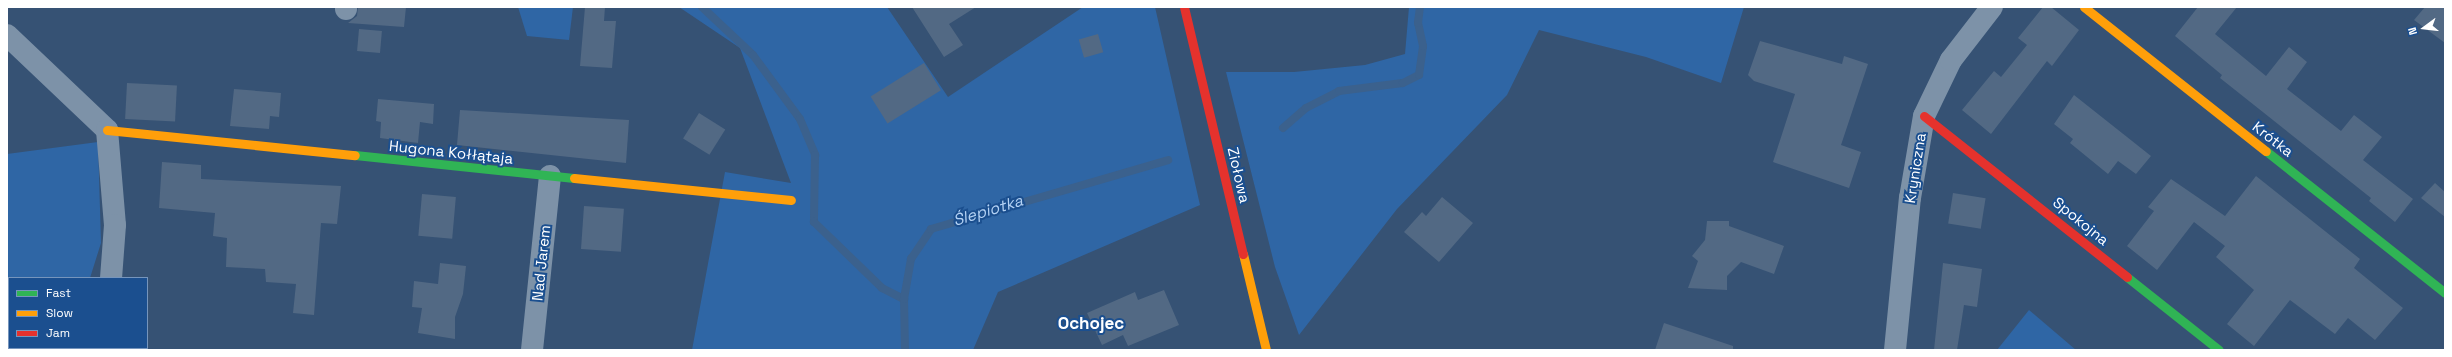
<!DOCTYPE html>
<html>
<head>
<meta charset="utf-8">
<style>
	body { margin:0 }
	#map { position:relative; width:2452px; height:357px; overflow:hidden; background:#365274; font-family:"Space Grotesk",sans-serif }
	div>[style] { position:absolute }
	.green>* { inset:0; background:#2f66a5 }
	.stream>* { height:8px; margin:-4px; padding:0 4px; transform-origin:4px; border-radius:4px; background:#3b618d }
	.building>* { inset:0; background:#526984; transform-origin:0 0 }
	.street>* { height:22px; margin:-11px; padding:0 11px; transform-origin:11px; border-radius:11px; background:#7d92a8 }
	.fast>* { height:9px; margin:-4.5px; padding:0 4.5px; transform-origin:4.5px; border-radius:4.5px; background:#30b455 }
	.slow>* { height:9px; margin:-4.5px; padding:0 4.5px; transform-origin:4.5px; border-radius:4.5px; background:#ff9f0a }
	.jam>* { height:9px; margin:-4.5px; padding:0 4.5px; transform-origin:4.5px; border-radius:4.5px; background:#e5322d }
	span { translate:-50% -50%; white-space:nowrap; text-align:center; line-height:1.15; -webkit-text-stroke:4px #1b4f8f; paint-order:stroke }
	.street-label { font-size:15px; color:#fff }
	.water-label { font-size:16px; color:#b5d3f5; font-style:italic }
	.quarter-label { font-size:17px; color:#fff; font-weight:700 }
	.frame { position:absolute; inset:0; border:8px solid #fff; pointer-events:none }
	.legend { position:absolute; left:8px; top:277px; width:140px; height:72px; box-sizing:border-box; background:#1b4f8f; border:1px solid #7695bc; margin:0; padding:5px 7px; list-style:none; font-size:12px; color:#fff }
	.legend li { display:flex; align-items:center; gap:8px; height:20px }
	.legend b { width:20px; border:1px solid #7695bc }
	.north { position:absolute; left:2404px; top:8px; width:40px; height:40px; -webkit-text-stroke:3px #1b4f8f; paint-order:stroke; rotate:255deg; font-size:11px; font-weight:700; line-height:16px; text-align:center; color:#fff }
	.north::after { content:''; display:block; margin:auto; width:14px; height:18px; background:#fff; clip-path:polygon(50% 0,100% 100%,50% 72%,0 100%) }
</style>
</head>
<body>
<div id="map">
	<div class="green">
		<div style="clip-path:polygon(518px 7px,573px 7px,569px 40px,527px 36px)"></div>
		<div style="clip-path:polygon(679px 7px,887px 7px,948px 97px,1083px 7px,1155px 7px,1200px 205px,998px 292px,973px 350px,692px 350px,725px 172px,791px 183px,740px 48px)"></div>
		<div style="clip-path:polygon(1409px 7px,1744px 7px,1721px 83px,1646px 57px,1539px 30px,1507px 95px,1397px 209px,1299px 335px,1275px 267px,1226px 72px,1294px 72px,1365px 65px,1405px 54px)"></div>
		<div style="clip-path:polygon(98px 142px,101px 243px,90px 278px,9px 278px,7px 298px,7px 154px)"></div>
		<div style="clip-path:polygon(2029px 310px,2076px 350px,1997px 350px)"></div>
	</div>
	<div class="stream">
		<div style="left:702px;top:7px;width:70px;rotate:43.3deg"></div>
		<div style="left:753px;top:55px;width:79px;rotate:53.7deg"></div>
		<div style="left:800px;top:119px;width:39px;rotate:67deg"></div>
		<div style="left:815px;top:155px;width:67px;rotate:90.9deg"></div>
		<div style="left:814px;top:222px;width:95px;rotate:44.1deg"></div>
		<div style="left:882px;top:288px;width:25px;rotate:27deg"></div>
		<div style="left:1283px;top:128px;width:30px;rotate:-41deg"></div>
		<div style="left:1306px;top:108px;width:37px;rotate:-27deg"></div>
		<div style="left:1339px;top:91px;width:64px;rotate:-7.1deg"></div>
		<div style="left:1403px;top:83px;width:18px;rotate:-27deg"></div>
		<div style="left:1419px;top:75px;width:29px;rotate:-82deg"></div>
		<div style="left:1423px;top:46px;width:24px;rotate:-102deg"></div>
		<div style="left:1418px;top:23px;width:16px;rotate:-83deg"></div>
		<div style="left:905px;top:350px;width:51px;rotate:-91.1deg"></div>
		<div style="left:904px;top:299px;width:41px;rotate:-80.1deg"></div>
		<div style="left:911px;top:259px;width:36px;rotate:-56deg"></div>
		<div style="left:931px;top:229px;width:247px;rotate:-16.2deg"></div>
	</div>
	<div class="building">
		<div style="clip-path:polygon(358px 7px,406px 7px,404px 27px,348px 23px,357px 16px)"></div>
		<div style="clip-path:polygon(585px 7px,605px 7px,604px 21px,616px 21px,612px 68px,580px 66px)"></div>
		<div style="clip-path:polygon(912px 7px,976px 7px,949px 24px,963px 45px,944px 57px)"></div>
		<div style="clip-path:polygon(2043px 7px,2051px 7px,2079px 30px,2052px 66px,2047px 61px,1991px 134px,1962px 110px,1994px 71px,2001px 77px,2027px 45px,2018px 38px)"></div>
		<div style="clip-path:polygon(2198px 7px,2237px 7px,2215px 34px,2266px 76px,2289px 47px,2307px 62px,2287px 89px,2341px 131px,2354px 115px,2382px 137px,2363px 160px,2413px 199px,2395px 222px,2369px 201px,2371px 198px,2220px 78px,2222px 75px,2175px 36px)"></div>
		<div style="clip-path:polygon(2425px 7px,2445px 7px,2445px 43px,2414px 20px)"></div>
		<div style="left:359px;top:29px;width:23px;height:22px;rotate:5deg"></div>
		<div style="left:1098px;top:34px;width:19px;height:20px;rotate:74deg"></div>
		<div style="clip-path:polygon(1760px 41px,1842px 64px,1844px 56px,1868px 64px,1841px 145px,1861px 152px,1849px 188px,1773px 162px,1795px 94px,1754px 81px,1748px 75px)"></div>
		<div style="left:924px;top:63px;width:32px;height:63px;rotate:58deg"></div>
		<div style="left:127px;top:83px;width:50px;height:36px;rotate:3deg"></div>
		<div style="clip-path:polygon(234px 89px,281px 93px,279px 117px,270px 116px,269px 129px,230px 126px)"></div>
		<div style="clip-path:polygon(2074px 95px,2151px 156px,2136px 174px,2118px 161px,2108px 174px,2070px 143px,2073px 139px,2054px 124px)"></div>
		<div style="clip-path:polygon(378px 99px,434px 104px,433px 124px,420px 122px,418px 143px,380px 138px,381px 122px,376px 121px)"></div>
		<div style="clip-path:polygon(460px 110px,629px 120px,626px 163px,457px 145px)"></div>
		<div style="left:699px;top:113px;width:31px;height:30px;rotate:32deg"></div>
		<div style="clip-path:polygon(162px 162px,201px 165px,201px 179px,341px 186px,337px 224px,321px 223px,314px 315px,293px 313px,296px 284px,266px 282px,265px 269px,226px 267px,227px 238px,213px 236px,215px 213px,159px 208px)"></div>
		<div style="clip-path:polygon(2256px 176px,2360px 259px,2354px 268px,2403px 308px,2375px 340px,2348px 318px,2335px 334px,2290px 300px,2254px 346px,2227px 324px,2254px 290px,2216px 257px,2225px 246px,2194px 222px,2157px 270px,2127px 246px,2154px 211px,2148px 207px,2171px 179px,2225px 216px)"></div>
		<div style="clip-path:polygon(2435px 183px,2445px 192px,2445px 217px,2421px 198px)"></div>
		<div style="left:1953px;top:193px;width:33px;height:31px;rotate:9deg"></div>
		<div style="left:422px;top:194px;width:34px;height:42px;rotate:5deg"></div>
		<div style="clip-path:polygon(1442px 197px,1473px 223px,1439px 262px,1404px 232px,1422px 212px,1426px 216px)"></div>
		<div style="left:584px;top:206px;width:40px;height:43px;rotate:4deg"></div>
		<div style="clip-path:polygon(1707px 221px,1729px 221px,1729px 226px,1784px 246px,1774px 274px,1741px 262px,1727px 276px,1727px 290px,1688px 288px,1698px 261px,1692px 256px,1705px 240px)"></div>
		<div style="clip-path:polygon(440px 263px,466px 266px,463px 294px,455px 317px,455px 339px,418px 333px,422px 308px,412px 307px,414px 281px,438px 284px)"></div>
		<div style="clip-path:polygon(1943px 263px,1982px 269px,1977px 307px,1964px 305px,1957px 350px,1934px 350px)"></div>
		<div style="clip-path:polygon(1164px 290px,1179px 325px,1128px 346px,1123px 335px,1102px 345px,1087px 313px,1135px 292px,1138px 300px)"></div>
		<div style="clip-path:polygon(1664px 323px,1733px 346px,1733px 350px,1655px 350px)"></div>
	</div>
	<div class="street">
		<div style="left:346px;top:9px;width:2px;rotate:-90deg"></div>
		<div style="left:7px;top:35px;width:138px;rotate:43.5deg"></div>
		<div style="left:107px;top:130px;width:95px;rotate:85.2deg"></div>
		<div style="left:115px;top:225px;width:53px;rotate:94.3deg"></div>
		<div style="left:88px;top:350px;width:2px;rotate:-63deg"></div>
		<div style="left:532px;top:350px;width:175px;rotate:-84.1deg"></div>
		<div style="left:1895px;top:350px;width:153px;rotate:-84.4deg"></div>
		<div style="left:1910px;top:198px;width:83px;rotate:-80.3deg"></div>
		<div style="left:1924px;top:116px;width:62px;rotate:-64.3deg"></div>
		<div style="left:1951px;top:60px;width:67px;rotate:-52.3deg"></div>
	</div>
	<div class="fast">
		<div style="left:2266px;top:151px;width:228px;rotate:38.4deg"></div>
		<div style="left:355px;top:155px;width:220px;rotate:6deg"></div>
		<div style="left:2127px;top:277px;width:117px;rotate:38.4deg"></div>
	</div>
	<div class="slow">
		<div style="left:2084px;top:7px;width:232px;rotate:38.4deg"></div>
		<div style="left:107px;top:130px;width:249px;rotate:5.8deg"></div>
		<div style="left:574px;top:178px;width:218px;rotate:5.8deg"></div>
		<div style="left:1243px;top:254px;width:99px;rotate:76.5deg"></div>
	</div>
	<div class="jam">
		<div style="left:1184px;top:7px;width:254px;rotate:76.6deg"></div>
		<div style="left:1924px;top:116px;width:259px;rotate:38.4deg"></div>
	</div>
	<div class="street-label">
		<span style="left:2273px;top:139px;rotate:38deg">Krótka</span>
		<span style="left:451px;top:152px;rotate:6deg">Hugona Kołłątaja</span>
		<span style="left:1915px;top:168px;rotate:-81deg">Kryniczna</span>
		<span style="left:1239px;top:175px;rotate:77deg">Ziołowa</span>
		<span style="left:2081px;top:221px;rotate:39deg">Spokojna</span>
		<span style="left:541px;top:263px;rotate:-84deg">Nad Jarem</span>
	</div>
	<div class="water-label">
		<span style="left:988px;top:211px;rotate:-17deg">Ślepiotka</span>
	</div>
	<div class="quarter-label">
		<span style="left:1091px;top:324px">Ochojec</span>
	</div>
	<div class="frame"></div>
	<ul class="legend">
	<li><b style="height:5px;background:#30b455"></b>Fast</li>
	<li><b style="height:5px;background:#ff9f0a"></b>Slow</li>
	<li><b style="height:5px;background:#e5322d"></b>Jam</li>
	</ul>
	<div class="north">N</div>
</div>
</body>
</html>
